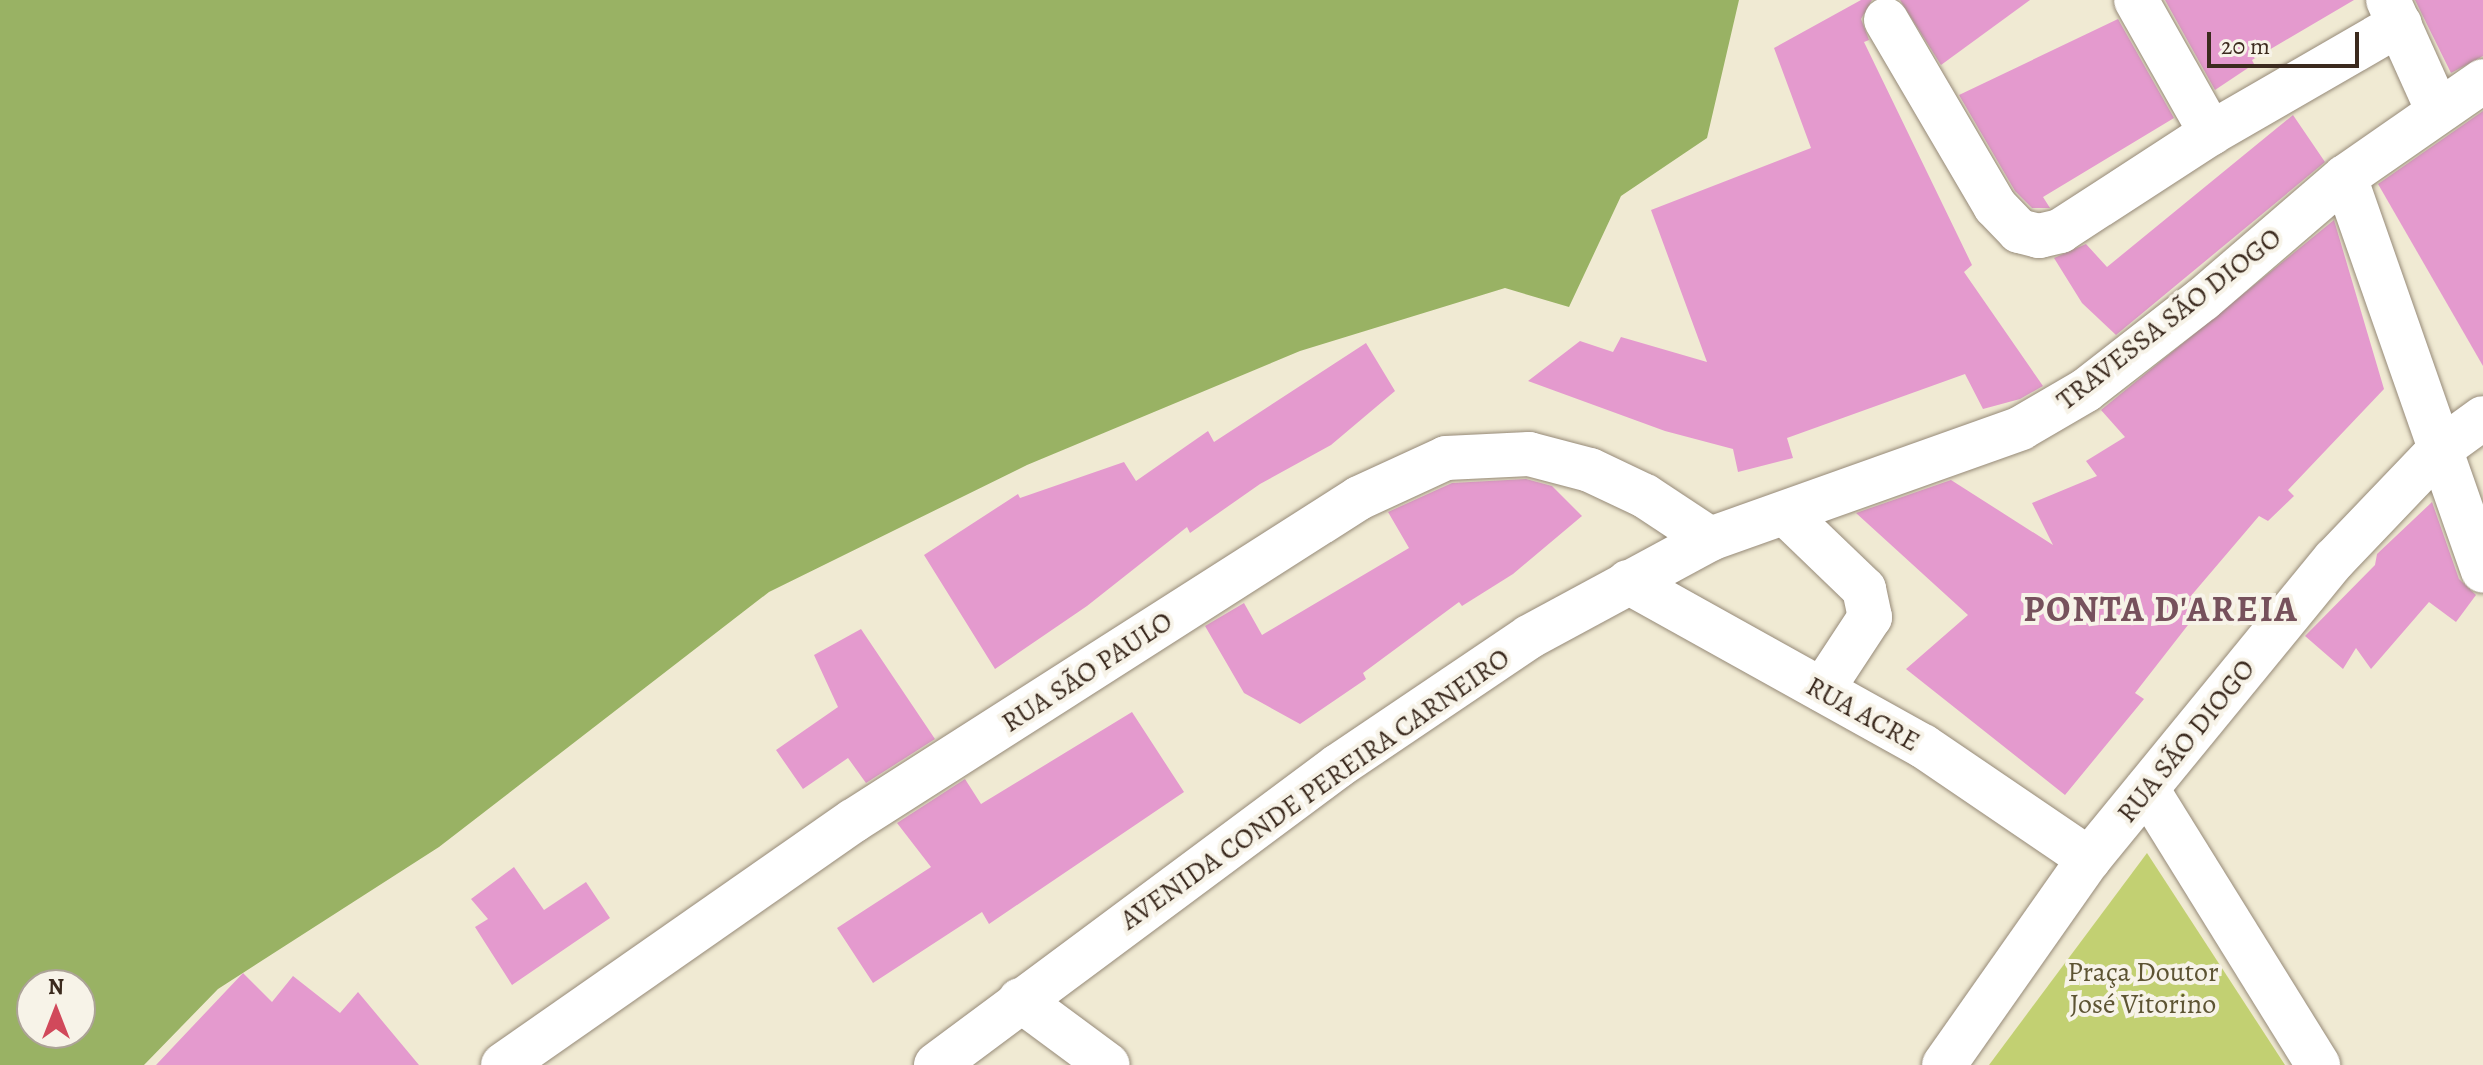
<!DOCTYPE html>
<html>
<head>
<meta charset="utf-8">
<style>
	body { margin:0 }
	#map { position:relative; width:2483px; height:1065px; overflow:hidden; background:#f0ead3; font-family:Alegreya,serif }
	div>[style] { position:absolute }
	.green>* { inset:0; background:#c2d072 }
	.forest>* { inset:0; background:#99b264 }
	.building>* { inset:0; background:#e49ace }
	.roads { filter:drop-shadow(0 0 2px #968a78) drop-shadow(0 0 2px #968a78) }
	.minor>* { height:44px; margin:-22px; padding:0 22px; transform-origin:22px; border-radius:22px; background:#fff }
	span { translate:-50% -50%; white-space:nowrap; text-align:center; line-height:1.15; -webkit-text-stroke:8px #f7f3e8; paint-order:stroke }
	.street-label { font-size:28px; color:#3b2a1e }
	.park-label { font-size:28px; color:#5d5433 }
	.district-label { font-size:36px; color:#76515c; font-weight:700; letter-spacing:2px }
	.north { position:absolute; left:16px; top:969px; width:80px; height:80px; box-sizing:border-box; background:#f7f3e8; border:2px solid #aca397; border-radius:50%; rotate:0deg; font-size:22px; font-weight:700; line-height:32px; text-align:center; color:#3b2a1e }
	.north::after { content:''; display:block; margin:auto; width:28px; height:36px; background:#d1495b; clip-path:polygon(50% 0,100% 100%,50% 72%,0 100%) }
	.scale { position:absolute; left:2207px; top:32px; width:152px; height:36px; box-sizing:border-box; border:4px solid #3b2a1e; border-top:0; padding-left:10px; font-size:24px; line-height:28px; white-space:nowrap; color:#3b2a1e; -webkit-text-stroke:6px #f7f3e8; paint-order:stroke }
</style>
</head>
<body>
<div id="map">
	<div class="green">
		<div style="clip-path:polygon(2147px 853px,2285px 1065px,1989px 1065px)"></div>
	</div>
	<div class="forest">
		<div style="clip-path:polygon(evenodd,0 0,1739px 0,1707px 138px,1621px 196px,1569px 307px,1505px 288px,1300px 351px,1027px 465px,769px 592px,439px 847px,218px 989px,144px 1065px,0 1065px,0 0,32px 985px,80px 985px,80px 1033px,32px 1033px,32px 985px)"></div>
	</div>
	<div class="building">
		<div style="clip-path:polygon(1861px 0,1872px 0,1861px 19px,1869px 40px,1864px 42px,1972px 265px,1964px 272px,2043px 386px,2020px 399px,1983px 409px,1965px 374px,1787px 438px,1793px 458px,1738px 472px,1733px 449px,1665px 431px,1528px 381px,1580px 341px,1613px 352px,1621px 337px,1707px 362px,1651px 210px,1811px 148px,1774px 48px)"></div>
		<div style="clip-path:polygon(1900px 0,2030px 0,1941px 65px)"></div>
		<div style="clip-path:polygon(2165px 0,2354px 0,2252px 60px,2254px 64px,2215px 90px)"></div>
		<div style="clip-path:polygon(2415px 0,2483px 0,2483px 56px,2451px 73px)"></div>
		<div style="clip-path:polygon(2118px 19px,2174px 118px,2043px 197px,2050px 208px,2032px 208px,2015px 191px,1959px 95px)"></div>
		<div style="clip-path:polygon(2483px 111px,2483px 366px,2378px 184px)"></div>
		<div style="clip-path:polygon(2293px 115px,2325px 162px,2116px 335px,2082px 303px,2054px 258px,2086px 244px,2107px 267px)"></div>
		<div style="clip-path:polygon(2334px 220px,2384px 389px,2288px 490px,2294px 496px,2268px 521px,2259px 516px,2190px 597px,2202px 607px,2135px 693px,2144px 699px,2065px 795px,1906px 669px,1968px 615px,1856px 513px,1951px 480px,2053px 545px,2032px 503px,2097px 476px,2086px 461px,2125px 437px,2101px 410px)"></div>
		<div style="clip-path:polygon(1366px 343px,1395px 391px,1331px 445px,1260px 484px,1190px 533px,1187px 527px,1087px 606px,995px 669px,924px 555px,1018px 494px,1020px 498px,1124px 462px,1136px 481px,1208px 431px,1214px 442px)"></div>
		<div style="clip-path:polygon(1526px 479px,1552px 486px,1582px 516px,1513px 574px,1462px 606px,1459px 602px,1363px 673px,1366px 679px,1300px 724px,1244px 693px,1205px 626px,1244px 603px,1262px 635px,1409px 548px,1388px 512px,1452px 483px)"></div>
		<div style="clip-path:polygon(2432px 502px,2459px 579px,2476px 595px,2456px 622px,2429px 602px,2371px 669px,2356px 648px,2343px 669px,2305px 636px,2375px 565px,2377px 554px)"></div>
		<div style="clip-path:polygon(861px 629px,935px 739px,866px 783px,848px 758px,803px 789px,776px 750px,838px 707px,814px 655px)"></div>
		<div style="clip-path:polygon(1132px 712px,1184px 792px,989px 924px,982px 912px,873px 983px,837px 928px,931px 867px,897px 823px,965px 779px,981px 804px)"></div>
		<div style="clip-path:polygon(514px 867px,544px 910px,586px 882px,610px 918px,512px 985px,475px 927px,488px 919px,471px 899px)"></div>
		<div style="clip-path:polygon(243px 973px,272px 1002px,293px 976px,340px 1013px,358px 992px,419px 1065px,156px 1065px)"></div>
	</div>
	<div class="roads">
		<div class="minor">
			<div style="left:2136px;top:0;width:153px;rotate:60.6deg"></div>
			<div style="left:2388px;top:0;width:120px;rotate:65.8deg"></div>
			<div style="left:1886px;top:20px;width:216px;rotate:59.6deg"></div>
			<div style="left:1995px;top:206px;width:35px;rotate:46deg"></div>
			<div style="left:2019px;top:231px;width:21px;rotate:14deg"></div>
			<div style="left:2039px;top:236px;width:22px;rotate:-13deg"></div>
			<div style="left:2060px;top:231px;width:180px;rotate:-33deg"></div>
			<div style="left:2211px;top:133px;width:218px;rotate:-30deg"></div>
			<div style="left:2345px;top:177px;width:417px;rotate:70.7deg"></div>
			<div style="left:1787px;top:515px;width:107px;rotate:43.9deg"></div>
			<div style="left:1864px;top:589px;width:29px;rotate:78deg"></div>
			<div style="left:1870px;top:617px;width:87px;rotate:123.3deg"></div>
			<div style="left:1628px;top:582px;width:338px;rotate:29.1deg"></div>
			<div style="left:1923px;top:746px;width:201px;rotate:34.2deg"></div>
			<div style="left:2147px;top:789px;width:325px;rotate:58.2deg"></div>
			<div style="left:1020px;top:1000px;width:109px;rotate:36.5deg"></div>
			<div style="left:503px;top:1065px;width:427px;rotate:-34.9deg"></div>
			<div style="left:853px;top:821px;width:600px;rotate:-32.55deg"></div>
			<div style="left:1359px;top:498px;width:96px;rotate:-24.7deg"></div>
			<div style="left:1446px;top:458px;width:83px;rotate:-2.8deg"></div>
			<div style="left:1529px;top:454px;width:63px;rotate:14.7deg"></div>
			<div style="left:1590px;top:470px;width:61px;rotate:25.3deg"></div>
			<div style="left:1645px;top:496px;width:78px;rotate:33.5deg"></div>
			<div style="left:936px;top:1065px;width:501px;rotate:-36.64deg"></div>
			<div style="left:1338px;top:766px;width:230px;rotate:-34deg"></div>
			<div style="left:1529px;top:637px;width:206px;rotate:-28.4deg"></div>
			<div style="left:1710px;top:539px;width:330px;rotate:-19.6deg"></div>
			<div style="left:2021px;top:428px;width:75px;rotate:-30.3deg"></div>
			<div style="left:2086px;top:390px;width:148px;rotate:-37.9deg"></div>
			<div style="left:2203px;top:299px;width:187px;rotate:-40.7deg"></div>
			<div style="left:2345px;top:177px;width:168px;rotate:-34.8deg"></div>
			<div style="left:1944px;top:1065px;width:252px;rotate:-54.9deg"></div>
			<div style="left:2089px;top:859px;width:387px;rotate:-50.7deg"></div>
			<div style="left:2334px;top:560px;width:152px;rotate:-46.3deg"></div>
			<div style="left:2439px;top:450px;width:54px;rotate:-36deg"></div>
		</div>
	</div>
	<div class="street-label">
		<span style="left:2169px;top:319px;rotate:-38deg">TRAVESSA SÃO DIOGO</span>
		<span style="left:1087px;top:672px;rotate:-33deg">RUA SÃO PAULO</span>
		<span style="left:1863px;top:714px;rotate:29deg">RUA ACRE</span>
		<span style="left:2186px;top:741px;rotate:-51deg">RUA SÃO DIOGO</span>
		<span style="left:1315px;top:789px;rotate:-35deg">AVENIDA CONDE PEREIRA CARNEIRO</span>
	</div>
	<div class="park-label">
		<span style="left:2143px;top:988px">Praça Doutor<br>José Vitorino</span>
	</div>
	<div class="district-label">
		<span style="left:2161px;top:609px">PONTA D'AREIA</span>
	</div>
	<div class="north">N</div>
	<div class="scale">20 m</div>
</div>
</body>
</html>
